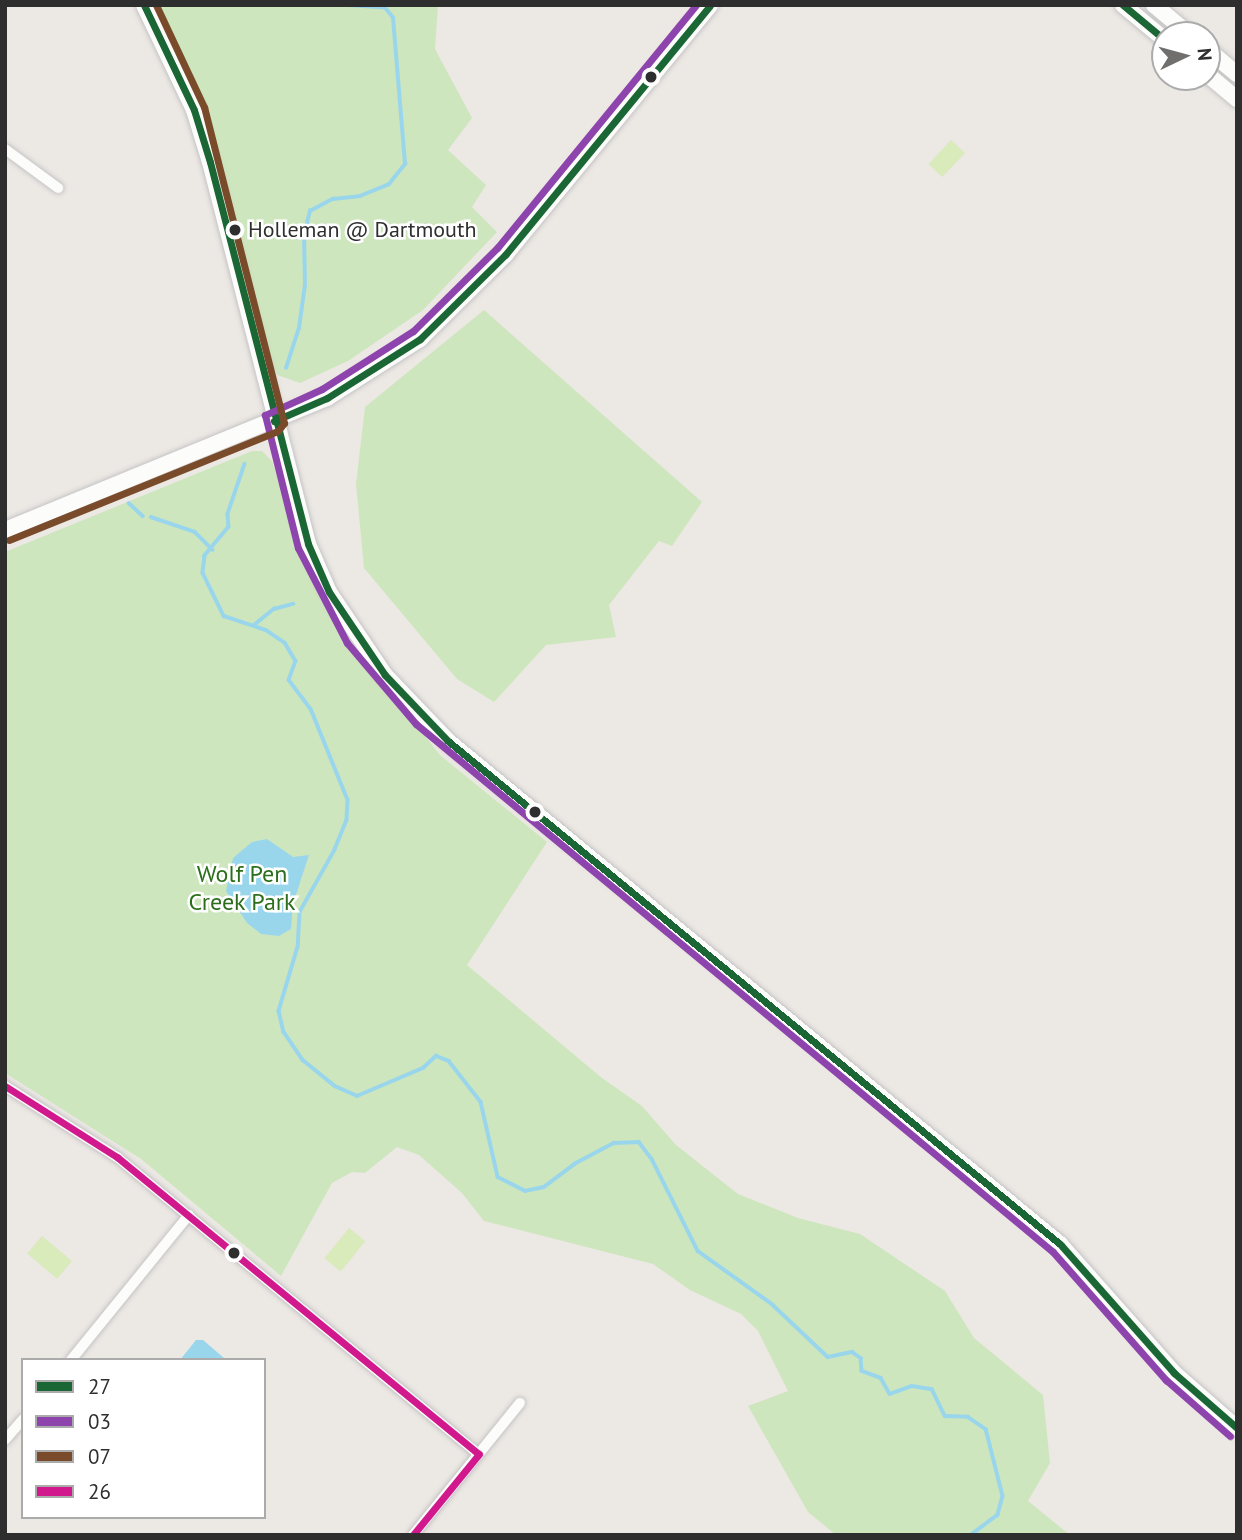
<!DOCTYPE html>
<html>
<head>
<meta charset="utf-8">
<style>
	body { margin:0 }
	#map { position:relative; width:1242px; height:1540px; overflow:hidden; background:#ece8e4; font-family:"PT Sans",sans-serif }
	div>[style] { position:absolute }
	.green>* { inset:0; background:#cee6be }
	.pitch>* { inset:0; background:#d9eabb; transform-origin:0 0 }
	.water>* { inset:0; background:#99d6ec }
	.stream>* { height:3.5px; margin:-1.75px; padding:0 1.75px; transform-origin:1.75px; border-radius:1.75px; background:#99d6ec }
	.roads { filter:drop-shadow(0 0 2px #c5c4c5) drop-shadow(0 0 2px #c5c4c5) }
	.street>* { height:10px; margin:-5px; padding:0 5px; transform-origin:5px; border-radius:5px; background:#fcfcfb }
	.secondary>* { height:16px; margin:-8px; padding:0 8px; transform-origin:8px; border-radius:8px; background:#fcfcfb }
	.bus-1>* { height:7px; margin:-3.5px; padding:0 3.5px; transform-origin:3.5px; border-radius:3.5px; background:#1a6634 }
	.bus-2>* { height:7px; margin:-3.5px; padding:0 3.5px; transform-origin:3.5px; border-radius:3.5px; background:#8e44ad }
	.bus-3>* { height:7px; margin:-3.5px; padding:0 3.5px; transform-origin:3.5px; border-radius:3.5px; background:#7a4b2a }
	.bus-4>* { height:7px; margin:-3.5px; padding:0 3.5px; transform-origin:3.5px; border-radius:3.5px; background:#d2188d }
	.dots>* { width:19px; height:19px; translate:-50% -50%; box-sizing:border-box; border:4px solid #fff; border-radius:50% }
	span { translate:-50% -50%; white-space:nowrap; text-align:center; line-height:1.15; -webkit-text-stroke:5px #fff; paint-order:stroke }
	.bus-label { font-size:22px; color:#2e2e2e }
	.left { translate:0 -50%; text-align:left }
	.park-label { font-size:24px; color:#2c6e1b }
	.frame { position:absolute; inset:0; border:7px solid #2e2e2e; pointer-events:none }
	.legend { position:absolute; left:21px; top:1358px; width:245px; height:161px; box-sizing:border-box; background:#fff; border:2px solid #ababab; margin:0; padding:9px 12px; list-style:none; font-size:21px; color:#2e2e2e }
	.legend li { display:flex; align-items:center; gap:14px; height:35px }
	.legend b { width:35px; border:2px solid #ababab }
	.north { position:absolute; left:1151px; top:21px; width:70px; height:70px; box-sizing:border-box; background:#fff; border:2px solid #ababab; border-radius:50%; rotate:85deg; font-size:19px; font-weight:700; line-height:28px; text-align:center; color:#2e2e2e }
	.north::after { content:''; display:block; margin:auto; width:24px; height:32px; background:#706f6e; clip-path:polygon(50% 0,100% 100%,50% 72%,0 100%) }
</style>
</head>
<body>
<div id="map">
	<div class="green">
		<div style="clip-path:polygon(155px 5px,438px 5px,435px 49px,472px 118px,448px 150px,486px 185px,472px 207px,497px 232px,423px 310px,348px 361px,300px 383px,277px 375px,263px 343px,204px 120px)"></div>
		<div style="clip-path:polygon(484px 310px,702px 502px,672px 546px,659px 541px,609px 605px,616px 637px,546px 645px,494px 702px,457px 679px,364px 568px,356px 484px,365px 407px)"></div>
		<div style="clip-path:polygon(252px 451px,262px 451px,272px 461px,308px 567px,341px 628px,388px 690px,440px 755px,547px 842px,467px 965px,602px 1078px,642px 1106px,676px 1145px,738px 1194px,798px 1218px,860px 1234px,945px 1291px,974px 1338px,1043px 1395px,1050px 1463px,1028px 1501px,1070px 1535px,836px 1535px,808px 1512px,748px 1406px,788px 1391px,758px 1331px,741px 1314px,690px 1290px,653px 1264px,484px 1221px,462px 1193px,419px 1155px,397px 1147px,365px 1173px,352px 1172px,332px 1183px,281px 1276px,141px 1159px,5px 1073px,5px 552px)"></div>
	</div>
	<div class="pitch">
		<div style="left:951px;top:140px;width:19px;height:33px;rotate:43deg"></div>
		<div style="left:349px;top:1228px;width:21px;height:39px;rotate:39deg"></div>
		<div style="left:42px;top:1236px;width:39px;height:23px;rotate:40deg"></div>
	</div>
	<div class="water">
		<div style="clip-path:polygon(267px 839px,293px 857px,309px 855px,293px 904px,291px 929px,279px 936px,261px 934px,247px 923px,226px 891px,233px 858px,252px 842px)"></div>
		<div style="clip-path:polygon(196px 1340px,203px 1340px,224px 1358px,180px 1360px)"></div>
	</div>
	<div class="stream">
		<div style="left:286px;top:368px;width:42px;rotate:-72deg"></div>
		<div style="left:299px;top:328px;width:43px;rotate:-82.1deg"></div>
		<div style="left:305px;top:285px;width:50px;rotate:-91.1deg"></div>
		<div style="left:304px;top:235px;width:25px;rotate:-76deg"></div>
		<div style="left:310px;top:211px;width:26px;rotate:-28deg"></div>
		<div style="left:333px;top:199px;width:27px;rotate:-6deg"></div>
		<div style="left:360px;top:196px;width:31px;rotate:-22deg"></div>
		<div style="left:389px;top:184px;width:26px;rotate:-51deg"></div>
		<div style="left:405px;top:164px;width:146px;rotate:-94.7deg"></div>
		<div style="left:393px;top:18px;width:13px;rotate:-129deg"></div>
		<div style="left:385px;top:8px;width:43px;rotate:-176deg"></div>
		<div style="left:245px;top:464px;width:53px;rotate:108.8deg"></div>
		<div style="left:228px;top:514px;width:13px;rotate:86deg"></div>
		<div style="left:229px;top:527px;width:38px;rotate:130deg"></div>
		<div style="left:205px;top:556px;width:17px;rotate:97deg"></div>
		<div style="left:203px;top:573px;width:48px;rotate:64deg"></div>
		<div style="left:224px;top:616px;width:44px;rotate:18.4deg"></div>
		<div style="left:266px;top:630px;width:23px;rotate:34deg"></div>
		<div style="left:285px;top:643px;width:21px;rotate:59deg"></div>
		<div style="left:296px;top:661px;width:20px;rotate:110deg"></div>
		<div style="left:289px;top:680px;width:36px;rotate:53deg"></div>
		<div style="left:311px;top:709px;width:98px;rotate:67.9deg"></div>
		<div style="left:348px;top:800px;width:20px;rotate:93deg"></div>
		<div style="left:347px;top:820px;width:32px;rotate:112deg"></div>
		<div style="left:335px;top:850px;width:71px;rotate:119.4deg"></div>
		<div style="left:300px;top:912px;width:35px;rotate:93deg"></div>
		<div style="left:298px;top:947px;width:67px;rotate:106.5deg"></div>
		<div style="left:279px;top:1011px;width:22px;rotate:77deg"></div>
		<div style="left:284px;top:1032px;width:34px;rotate:56deg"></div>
		<div style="left:303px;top:1060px;width:41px;rotate:39.1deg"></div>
		<div style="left:335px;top:1086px;width:24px;rotate:24deg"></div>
		<div style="left:357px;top:1096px;width:72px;rotate:-23deg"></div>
		<div style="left:423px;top:1068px;width:18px;rotate:-43deg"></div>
		<div style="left:436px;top:1056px;width:14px;rotate:21deg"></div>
		<div style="left:449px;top:1061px;width:52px;rotate:52deg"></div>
		<div style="left:481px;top:1102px;width:77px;rotate:77.2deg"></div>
		<div style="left:498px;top:1177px;width:30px;rotate:27deg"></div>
		<div style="left:525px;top:1191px;width:19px;rotate:-12deg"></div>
		<div style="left:544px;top:1187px;width:38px;rotate:-37deg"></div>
		<div style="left:574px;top:1164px;width:45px;rotate:-27.7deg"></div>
		<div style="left:614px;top:1143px;width:25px;rotate:-2deg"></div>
		<div style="left:639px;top:1142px;width:21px;rotate:53deg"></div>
		<div style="left:652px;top:1159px;width:103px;rotate:63.4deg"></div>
		<div style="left:698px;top:1251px;width:91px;rotate:35.6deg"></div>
		<div style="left:772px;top:1304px;width:77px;rotate:43.4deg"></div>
		<div style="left:828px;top:1357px;width:25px;rotate:-12deg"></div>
		<div style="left:852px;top:1352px;width:11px;rotate:34deg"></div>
		<div style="left:861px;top:1358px;width:13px;rotate:86deg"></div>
		<div style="left:862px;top:1371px;width:20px;rotate:20deg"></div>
		<div style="left:881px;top:1378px;width:18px;rotate:61deg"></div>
		<div style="left:890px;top:1394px;width:23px;rotate:-20deg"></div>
		<div style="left:912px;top:1386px;width:20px;rotate:9deg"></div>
		<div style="left:932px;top:1389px;width:30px;rotate:64deg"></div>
		<div style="left:945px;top:1416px;width:23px;rotate:2deg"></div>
		<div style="left:968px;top:1417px;width:22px;rotate:34deg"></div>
		<div style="left:986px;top:1429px;width:69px;rotate:75.8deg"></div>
		<div style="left:1003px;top:1496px;width:20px;rotate:105deg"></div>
		<div style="left:998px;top:1515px;width:34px;rotate:143deg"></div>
		<div style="left:129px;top:503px;width:19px;rotate:43deg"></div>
		<div style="left:151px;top:517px;width:46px;rotate:18.8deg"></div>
		<div style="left:195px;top:532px;width:25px;rotate:45deg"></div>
		<div style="left:254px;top:625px;width:26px;rotate:-39deg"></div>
		<div style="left:274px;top:609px;width:20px;rotate:-15deg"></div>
	</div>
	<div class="roads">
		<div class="street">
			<div style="left:5px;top:149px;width:66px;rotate:36.3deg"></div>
			<div style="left:5px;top:1086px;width:133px;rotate:32.4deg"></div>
			<div style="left:117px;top:1157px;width:468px;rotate:39.4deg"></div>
			<div style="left:71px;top:1360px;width:187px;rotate:-50.9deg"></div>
			<div style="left:5px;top:1440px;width:28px;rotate:-49deg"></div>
			<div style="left:413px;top:1535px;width:170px;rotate:-51deg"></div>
		</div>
		<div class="secondary">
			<div style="left:144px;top:5px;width:116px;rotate:64.5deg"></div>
			<div style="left:194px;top:110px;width:54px;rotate:72.9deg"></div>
			<div style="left:210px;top:162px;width:394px;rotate:75.6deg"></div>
			<div style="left:308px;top:544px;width:52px;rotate:66.4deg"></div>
			<div style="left:329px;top:592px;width:100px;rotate:56deg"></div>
			<div style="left:385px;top:675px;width:91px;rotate:46.3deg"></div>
			<div style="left:448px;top:741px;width:792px;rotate:39.42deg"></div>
			<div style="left:1060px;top:1244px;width:172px;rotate:48.5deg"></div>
			<div style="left:1174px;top:1373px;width:84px;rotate:41.1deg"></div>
			<div style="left:1123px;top:5px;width:55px;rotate:39.8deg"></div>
			<div style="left:1154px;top:5px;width:47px;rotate:39.8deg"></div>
			<div style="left:1207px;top:49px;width:39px;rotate:40deg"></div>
			<div style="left:1207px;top:74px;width:39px;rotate:40deg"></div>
			<div style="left:5px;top:530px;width:348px;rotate:-22.3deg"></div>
			<div style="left:327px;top:398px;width:110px;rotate:-32.4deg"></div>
			<div style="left:420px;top:339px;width:120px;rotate:-44.7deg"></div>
			<div style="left:505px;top:255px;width:323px;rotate:-50.6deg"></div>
		</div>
	</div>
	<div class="bus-1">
		<div style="left:144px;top:5px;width:116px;rotate:64.5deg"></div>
		<div style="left:194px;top:110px;width:54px;rotate:72.9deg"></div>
		<div style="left:210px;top:162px;width:394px;rotate:75.6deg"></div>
		<div style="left:308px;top:544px;width:52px;rotate:66.4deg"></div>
		<div style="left:329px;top:592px;width:100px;rotate:56deg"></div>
		<div style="left:385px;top:675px;width:91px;rotate:46.3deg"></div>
		<div style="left:448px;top:741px;width:792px;rotate:39.42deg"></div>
		<div style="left:1060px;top:1244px;width:172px;rotate:48.5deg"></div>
		<div style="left:1174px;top:1373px;width:84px;rotate:41.1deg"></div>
		<div style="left:1123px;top:5px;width:55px;rotate:39.8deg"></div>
		<div style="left:274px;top:421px;width:58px;rotate:-23.5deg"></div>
		<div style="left:327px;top:398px;width:110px;rotate:-32.4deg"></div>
		<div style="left:420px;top:339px;width:120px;rotate:-44.7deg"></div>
		<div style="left:505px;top:255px;width:323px;rotate:-50.6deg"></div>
	</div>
	<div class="bus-2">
		<div style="left:696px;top:5px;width:314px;rotate:129.3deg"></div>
		<div style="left:497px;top:248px;width:118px;rotate:135.3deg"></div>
		<div style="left:413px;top:331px;width:108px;rotate:147.5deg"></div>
		<div style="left:322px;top:389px;width:63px;rotate:155.5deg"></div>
		<div style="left:265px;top:415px;width:137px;rotate:76.1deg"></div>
		<div style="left:298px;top:548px;width:107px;rotate:62.7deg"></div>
		<div style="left:347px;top:643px;width:106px;rotate:49.6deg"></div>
		<div style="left:416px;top:724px;width:827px;rotate:39.65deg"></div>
		<div style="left:1053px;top:1252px;width:171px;rotate:48.6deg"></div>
		<div style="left:1166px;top:1380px;width:85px;rotate:41.2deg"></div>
	</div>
	<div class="bus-3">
		<div style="left:9px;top:540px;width:290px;rotate:-22.1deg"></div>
		<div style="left:278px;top:431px;width:10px;rotate:-53deg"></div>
		<div style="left:284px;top:423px;width:326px;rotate:-104.2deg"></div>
		<div style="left:204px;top:107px;width:113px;rotate:-115.2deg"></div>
	</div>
	<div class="bus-4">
		<div style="left:5px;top:1086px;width:133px;rotate:32.4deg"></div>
		<div style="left:117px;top:1157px;width:468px;rotate:39.4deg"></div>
		<div style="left:479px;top:1454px;width:104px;rotate:129.2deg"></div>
	</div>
	<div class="dots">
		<div style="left:651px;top:77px;background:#2e2e2e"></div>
		<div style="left:235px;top:230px;background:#2e2e2e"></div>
		<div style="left:535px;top:812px;background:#2e2e2e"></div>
		<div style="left:234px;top:1253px;background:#2e2e2e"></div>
	</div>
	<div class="bus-label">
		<span class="left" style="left:248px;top:230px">Holleman @ Dartmouth</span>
	</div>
	<div class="park-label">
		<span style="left:242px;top:888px">Wolf Pen<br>Creek Park</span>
	</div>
	<div class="frame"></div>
	<ul class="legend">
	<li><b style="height:9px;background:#1a6634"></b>27</li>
	<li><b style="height:9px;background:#8e44ad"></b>03</li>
	<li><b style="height:9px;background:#7a4b2a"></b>07</li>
	<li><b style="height:9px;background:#d2188d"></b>26</li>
	</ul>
	<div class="north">N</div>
</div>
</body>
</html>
